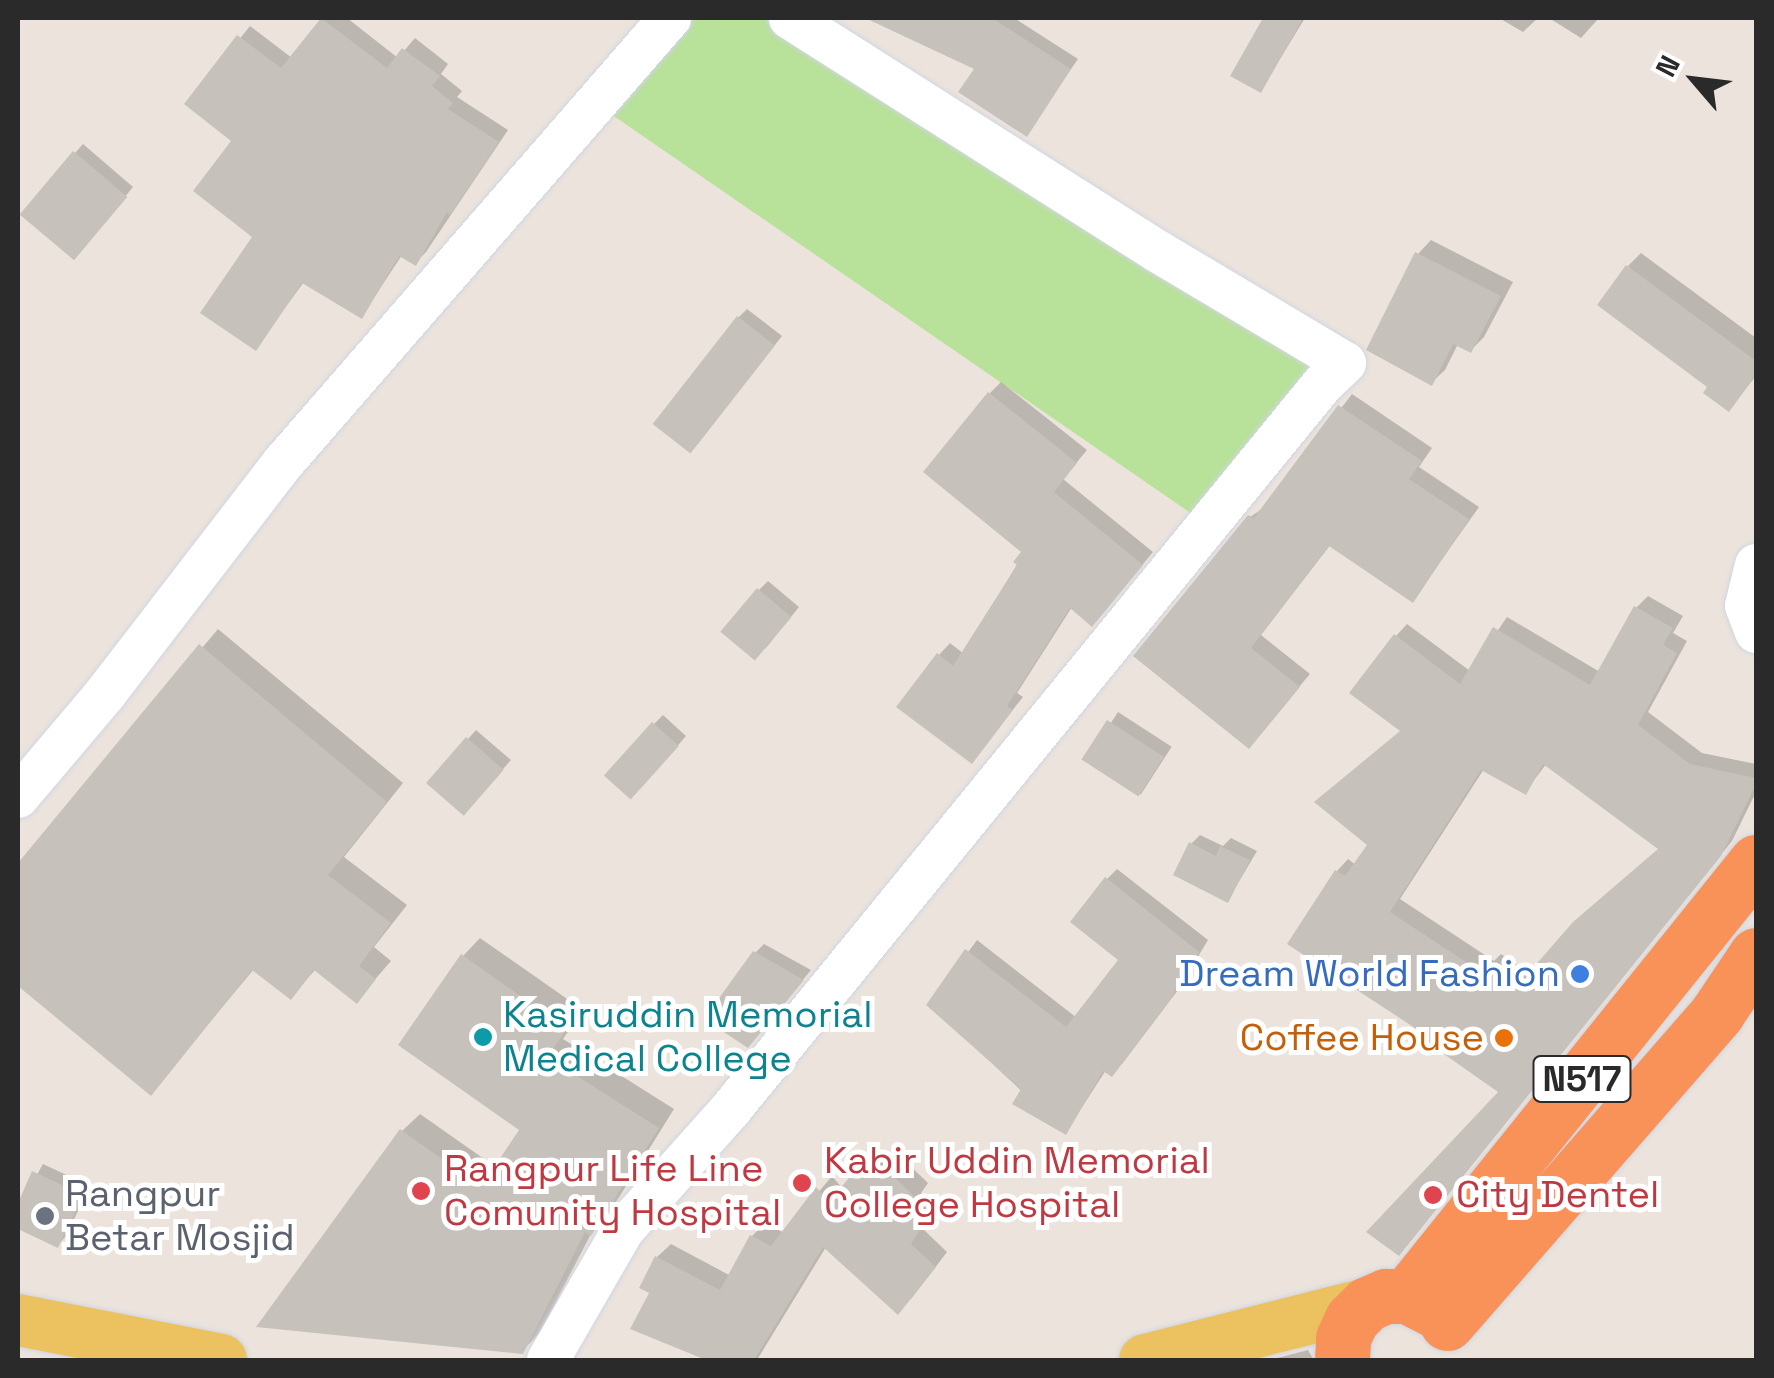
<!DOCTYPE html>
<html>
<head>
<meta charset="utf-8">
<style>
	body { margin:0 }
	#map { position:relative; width:1774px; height:1378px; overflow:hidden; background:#ece4dc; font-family:"Space Grotesk",sans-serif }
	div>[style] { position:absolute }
	.green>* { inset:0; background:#b8e19a }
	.shadow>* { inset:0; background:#0003; transform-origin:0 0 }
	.building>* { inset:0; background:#c7c1bc; transform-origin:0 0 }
	.roads { filter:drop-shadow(0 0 2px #d1d6e2) drop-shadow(0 0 2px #d1d6e2) }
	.minor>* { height:42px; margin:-21px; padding:0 21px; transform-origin:21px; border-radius:21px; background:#fff }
	.major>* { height:52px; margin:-26px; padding:0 26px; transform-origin:26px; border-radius:26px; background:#ecc160 }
	.highway>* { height:55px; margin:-27.5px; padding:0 27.5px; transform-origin:27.5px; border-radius:27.5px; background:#f99259 }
	.dots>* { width:28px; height:28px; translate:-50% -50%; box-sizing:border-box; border:5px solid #fff; border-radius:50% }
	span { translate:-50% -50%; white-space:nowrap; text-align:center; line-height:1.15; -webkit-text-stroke:10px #fff; paint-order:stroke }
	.shield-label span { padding:2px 8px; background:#fff; border:2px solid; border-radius:8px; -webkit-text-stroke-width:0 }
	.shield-label { font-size:35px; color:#2a2a2a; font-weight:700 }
	.shop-label { font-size:38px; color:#366cbe }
	.right { translate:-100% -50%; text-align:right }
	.culture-label { font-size:38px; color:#0d838f }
	.left { translate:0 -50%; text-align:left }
	.food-label { font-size:38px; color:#c56008 }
	.health-label { font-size:38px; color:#be3a42 }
	.worship-label { font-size:38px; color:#5b616d }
	.frame { position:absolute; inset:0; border:20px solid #2a2a2a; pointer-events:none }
	.north { position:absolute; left:1644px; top:30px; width:100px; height:100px; -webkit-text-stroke:8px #fff; paint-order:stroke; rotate:298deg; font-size:28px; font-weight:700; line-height:40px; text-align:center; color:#2a2a2a }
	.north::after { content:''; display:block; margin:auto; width:35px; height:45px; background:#2a2a2a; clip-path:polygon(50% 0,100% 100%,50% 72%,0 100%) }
</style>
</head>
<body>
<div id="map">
	<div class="green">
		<div style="clip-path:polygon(682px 18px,805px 18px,1314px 367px,1192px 514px,608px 112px)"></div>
	</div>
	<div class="shadow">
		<div style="clip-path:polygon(324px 18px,347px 18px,398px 58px,415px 38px,448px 64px,441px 74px,462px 91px,457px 97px,508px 130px,426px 252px,415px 263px,402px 255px,362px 316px,304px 282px,256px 347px,256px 236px,235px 141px,187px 104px,250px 26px,292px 58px)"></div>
		<div style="clip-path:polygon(901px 18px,1014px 18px,1078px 59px,1026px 134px,977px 68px,896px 29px)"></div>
		<div style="clip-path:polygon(1266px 18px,1305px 18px,1261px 90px,1233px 75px)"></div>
		<div style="clip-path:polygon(1499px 18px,1538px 18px,1523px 32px)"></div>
		<div style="clip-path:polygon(1549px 18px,1599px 18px,1581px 38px)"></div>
		<div style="clip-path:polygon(83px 144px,133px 187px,81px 250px,75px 153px)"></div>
		<div style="clip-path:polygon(1431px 240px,1513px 282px,1484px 337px,1471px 350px,1458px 344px,1445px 370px,1431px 383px,1418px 254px)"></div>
		<div style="clip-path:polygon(1641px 253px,1756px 338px,1756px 376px,1729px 409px,1628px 266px)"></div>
		<div style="clip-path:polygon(747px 309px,782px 336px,699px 442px,738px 318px)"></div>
		<div style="clip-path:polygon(1001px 382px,1087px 450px,1063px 479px,1153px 552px,1104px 612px,1072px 607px,1017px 693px,1023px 697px,972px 761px,939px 655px,950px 643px,964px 654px,1025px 551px,990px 393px)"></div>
		<div style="clip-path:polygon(1352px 394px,1432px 448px,1419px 467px,1479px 507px,1413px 600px,1331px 544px,1261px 635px,1310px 674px,1249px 746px,1250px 517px,1265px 507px)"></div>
		<div style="clip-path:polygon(768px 581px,799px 607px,765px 649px,759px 590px)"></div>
		<div style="clip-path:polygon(evenodd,1648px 596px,1683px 616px,1673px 633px,1687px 641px,1648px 712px,1702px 753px,1756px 764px,1756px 792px,1732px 841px,1410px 1241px,1502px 1091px,1431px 1036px,1337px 871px,1348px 859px,1356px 865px,1371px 845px,1403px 730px,1396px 636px,1407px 624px,1470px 671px,1507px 617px,1600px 672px,1636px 608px,1648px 596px,1547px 763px,1661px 848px,1531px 974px,1501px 954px,1494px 961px,1400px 899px,1484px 769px,1525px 792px,1547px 763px)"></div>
		<div style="clip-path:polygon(218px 629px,403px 783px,344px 857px,407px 905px,374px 947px,391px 961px,357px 1000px,316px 969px,291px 997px,254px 969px,151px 1093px,18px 983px,18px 867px)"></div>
		<div style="left:1118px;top:712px;width:64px;height:57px;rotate:33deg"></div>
		<div style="clip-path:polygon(663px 715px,686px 736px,640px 789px,654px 724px)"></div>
		<div style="clip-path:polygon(476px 730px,511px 760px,472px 804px,468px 739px)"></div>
		<div style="clip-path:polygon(1200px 835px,1223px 846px,1231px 838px,1257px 851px,1228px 900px,1191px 844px)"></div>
		<div style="clip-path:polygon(1117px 869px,1208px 940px,1178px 990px,1122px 1064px,1106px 1070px,1066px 1132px,929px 1005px,977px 940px,1077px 1018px,1122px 959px,1107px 879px)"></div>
		<div style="clip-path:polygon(480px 938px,583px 1010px,563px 1039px,674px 1109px,608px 1215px,593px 1230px,540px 1333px,522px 1351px,402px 1131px,420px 1114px,497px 1168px,522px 1129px,463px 956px)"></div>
		<div style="clip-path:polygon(764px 944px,811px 970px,757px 1036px,755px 953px)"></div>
		<div style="clip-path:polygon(877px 1152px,892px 1166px,901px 1157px,928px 1183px,921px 1193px,935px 1209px,923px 1229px,947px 1252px,911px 1299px,826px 1247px,757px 1360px,713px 1360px,633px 1327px,652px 1292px,657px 1257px,671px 1244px,731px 1276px,752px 1236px,765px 1223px,784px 1233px,832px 1176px,843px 1189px)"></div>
		<div style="clip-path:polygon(43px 1164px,90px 1186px,66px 1236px,58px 1245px,18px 1227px,18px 1209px)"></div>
		<div style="clip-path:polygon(1308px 1350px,1314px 1360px,1269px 1360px)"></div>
	</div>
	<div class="building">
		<div style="clip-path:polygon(321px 18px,387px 68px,402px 48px,440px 76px,432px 86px,453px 103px,448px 109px,499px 142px,450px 215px,447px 212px,416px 266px,399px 256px,362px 319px,302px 283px,256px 351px,200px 313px,252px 237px,193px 191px,231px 141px,184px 104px,237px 35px,281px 68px)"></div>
		<div style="clip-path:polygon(865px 18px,992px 18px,1071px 69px,1027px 137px,958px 92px,974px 69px)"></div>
		<div style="clip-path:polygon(1263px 18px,1303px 18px,1261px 93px,1230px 76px)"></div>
		<div style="left:73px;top:151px;width:71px;height:83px;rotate:40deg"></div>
		<div style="clip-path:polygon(1415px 252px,1501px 296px,1471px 353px,1453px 344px,1432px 386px,1366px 350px)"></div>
		<div style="clip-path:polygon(1626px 265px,1756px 361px,1756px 375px,1729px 412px,1703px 393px,1707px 387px,1597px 305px)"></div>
		<div style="left:737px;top:316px;width:48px;height:137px;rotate:38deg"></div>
		<div style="clip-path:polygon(988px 392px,1077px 463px,1054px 492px,1143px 565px,1092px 627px,1070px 608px,1007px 706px,1013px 710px,972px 764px,896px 707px,937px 653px,953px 666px,1017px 565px,1013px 562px,1021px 552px,923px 472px)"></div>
		<div style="clip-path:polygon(1338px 405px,1422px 461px,1409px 479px,1469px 519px,1413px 603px,1329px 546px,1251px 648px,1300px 687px,1249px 749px,1133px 656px,1248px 515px,1254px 518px)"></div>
		<div style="left:757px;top:588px;width:45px;height:57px;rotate:40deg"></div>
		<div style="clip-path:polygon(evenodd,1634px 606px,1673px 628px,1663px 645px,1677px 653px,1638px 725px,1690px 764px,1756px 778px,1756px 784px,1721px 856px,1399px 1256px,1366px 1232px,1498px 1092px,1424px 1040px,1427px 1036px,1287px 944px,1335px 870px,1345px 876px,1367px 845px,1314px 802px,1400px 731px,1349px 693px,1394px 634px,1460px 684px,1493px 627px,1590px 685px,1634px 606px,1543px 764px,1658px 849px,1573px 922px,1518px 985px,1488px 965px,1481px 972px,1390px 912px,1481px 770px,1526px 795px,1543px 764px)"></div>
		<div style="clip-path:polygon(199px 644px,387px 802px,328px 875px,391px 923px,359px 966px,376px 979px,357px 1004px,314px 970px,291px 1000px,252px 970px,151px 1096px,18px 986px,18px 863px)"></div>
		<div style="left:1107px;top:720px;width:68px;height:47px;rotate:33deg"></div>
		<div style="left:652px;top:722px;width:36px;height:72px;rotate:42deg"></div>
		<div style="left:466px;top:737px;width:50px;height:61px;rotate:41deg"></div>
		<div style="clip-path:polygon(1189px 842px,1216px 856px,1220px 846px,1250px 860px,1228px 903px,1173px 875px)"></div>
		<div style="clip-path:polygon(1105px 877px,1199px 952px,1168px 1003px,1112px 1077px,1103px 1071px,1066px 1135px,1012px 1104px,1021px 1089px,926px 1005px,965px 949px,1066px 1027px,1118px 960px,1070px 922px)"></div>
		<div style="clip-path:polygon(753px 951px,804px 980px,748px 1048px,704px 1019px)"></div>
		<div style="clip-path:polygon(461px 954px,567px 1029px,547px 1057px,659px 1128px,591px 1236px,585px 1232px,523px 1354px,256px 1327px,400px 1129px,481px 1187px,519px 1130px,398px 1045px)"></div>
		<div style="clip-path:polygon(862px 1163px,878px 1178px,886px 1169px,916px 1198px,909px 1208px,923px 1224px,911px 1244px,936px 1267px,898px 1315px,823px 1247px,754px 1360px,706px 1360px,630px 1329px,649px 1293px,639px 1288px,655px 1256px,720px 1290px,750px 1235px,771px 1246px,816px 1187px,829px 1201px)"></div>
		<div style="clip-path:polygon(32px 1171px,83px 1195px,58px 1248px,18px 1229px,18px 1203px)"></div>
	</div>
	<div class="roads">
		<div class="minor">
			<div style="left:1756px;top:565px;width:42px;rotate:103.7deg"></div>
			<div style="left:1746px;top:606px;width:28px;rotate:69deg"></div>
			<div style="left:18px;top:797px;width:135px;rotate:-49.8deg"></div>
			<div style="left:105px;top:694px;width:292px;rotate:-52.4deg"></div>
			<div style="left:283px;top:463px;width:590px;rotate:-48.99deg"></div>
			<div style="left:548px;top:1360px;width:150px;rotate:-60deg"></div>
			<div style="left:623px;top:1230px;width:162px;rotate:-48.2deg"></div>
			<div style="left:731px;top:1109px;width:935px;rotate:-50.78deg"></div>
			<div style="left:1322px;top:385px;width:32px;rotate:-44deg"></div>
			<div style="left:1345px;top:363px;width:219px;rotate:-149.2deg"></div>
			<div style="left:1157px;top:251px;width:435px;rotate:-147.6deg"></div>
		</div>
		<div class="major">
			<div style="left:18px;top:1320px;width:207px;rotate:11.1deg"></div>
			<div style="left:1145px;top:1360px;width:229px;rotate:-14.2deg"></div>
		</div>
		<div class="highway">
			<div style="left:1407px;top:1296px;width:557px;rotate:-51.2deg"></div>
			<div style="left:1447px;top:1323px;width:411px;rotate:-48.9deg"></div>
			<div style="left:1717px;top:1013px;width:70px;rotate:-56.1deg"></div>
			<div style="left:1342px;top:1360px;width:22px;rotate:-87deg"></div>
			<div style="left:1343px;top:1338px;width:21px;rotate:-65deg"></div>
			<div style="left:1352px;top:1319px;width:21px;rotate:-45deg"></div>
			<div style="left:1367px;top:1304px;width:21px;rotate:-23deg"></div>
			<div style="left:1386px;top:1296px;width:21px"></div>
			<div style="left:1407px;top:1296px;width:36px;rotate:27deg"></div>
		</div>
	</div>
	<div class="dots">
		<div style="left:1580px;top:974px;background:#3f7fe0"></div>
		<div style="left:483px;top:1037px;background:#0f9aa8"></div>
		<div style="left:1504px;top:1038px;background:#e8710a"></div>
		<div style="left:802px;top:1183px;background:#e0444e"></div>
		<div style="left:421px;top:1191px;background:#e0444e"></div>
		<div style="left:1433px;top:1195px;background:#e0444e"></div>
		<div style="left:45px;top:1216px;background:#6b7280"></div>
	</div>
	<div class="shield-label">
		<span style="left:1582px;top:1079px">N517</span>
	</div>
	<div class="shop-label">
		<span class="right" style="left:1560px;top:974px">Dream World Fashion</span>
	</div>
	<div class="culture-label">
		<span class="left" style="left:503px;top:1037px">Kasiruddin Memorial<br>Medical College</span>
	</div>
	<div class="food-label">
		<span class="right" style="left:1484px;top:1038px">Coffee House</span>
	</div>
	<div class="health-label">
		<span class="left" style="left:824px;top:1183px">Kabir Uddin Memorial<br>College Hospital</span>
		<span class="left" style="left:444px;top:1191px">Rangpur Life Line<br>Comunity Hospital</span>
		<span class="left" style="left:1456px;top:1195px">City Dentel</span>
	</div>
	<div class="worship-label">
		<span class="left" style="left:65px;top:1216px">Rangpur<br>Betar Mosjid</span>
	</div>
	<div class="frame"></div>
	<div class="north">N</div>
</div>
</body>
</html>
